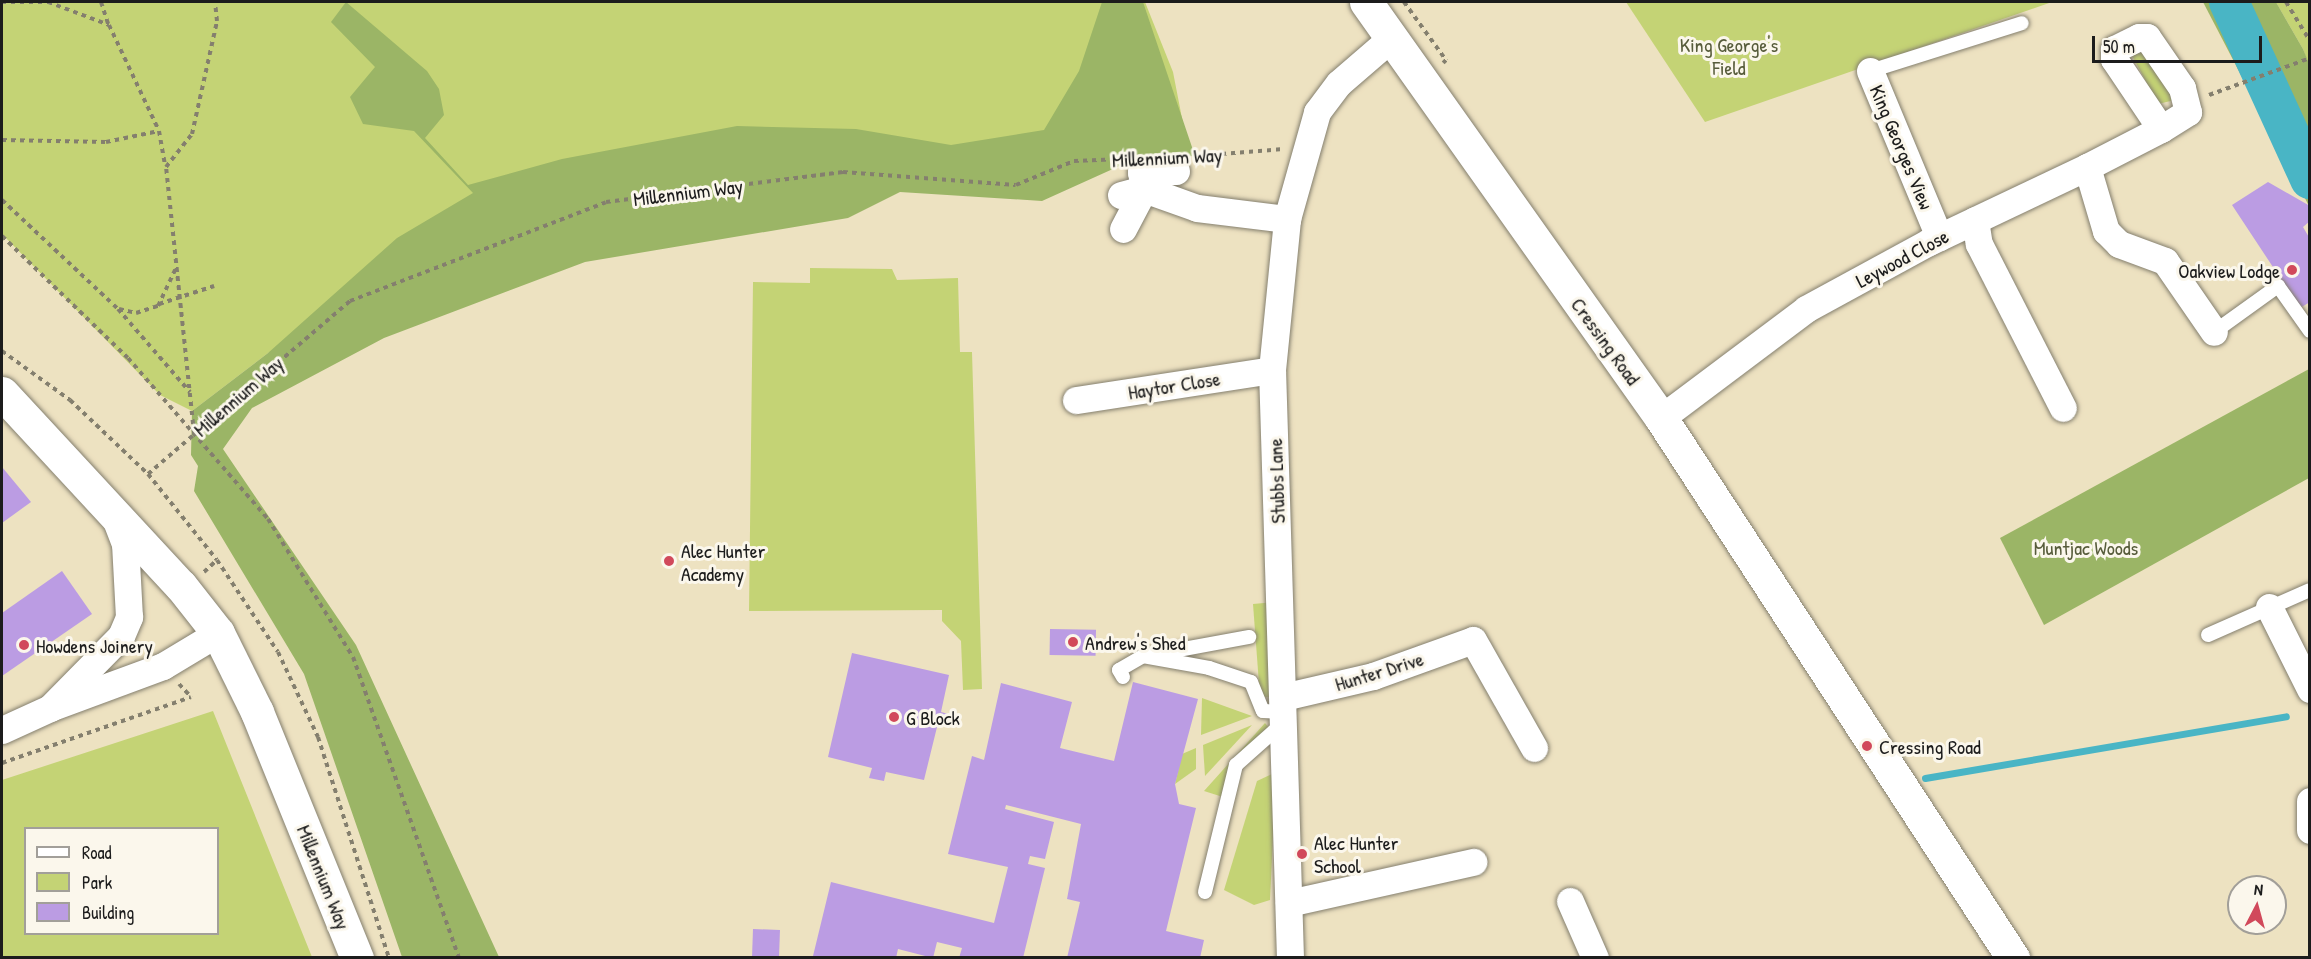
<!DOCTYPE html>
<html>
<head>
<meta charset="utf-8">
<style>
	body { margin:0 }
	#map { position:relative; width:2311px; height:959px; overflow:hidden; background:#ede2c1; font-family:"Patrick Hand",sans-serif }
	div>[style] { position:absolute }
	.green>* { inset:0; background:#c4d375 }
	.forest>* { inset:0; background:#9bb566 }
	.stream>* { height:7px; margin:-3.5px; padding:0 3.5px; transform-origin:3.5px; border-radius:3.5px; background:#49b5c5 }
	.river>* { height:40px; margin:-20px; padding:0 20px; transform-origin:20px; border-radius:20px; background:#49b5c5 }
	.building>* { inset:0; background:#bb9ce3; transform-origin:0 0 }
	.path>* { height:4px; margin-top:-2px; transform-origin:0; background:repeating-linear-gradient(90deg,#847f6e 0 4.5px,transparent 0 9px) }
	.roads { filter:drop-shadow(0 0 2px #847f6e) drop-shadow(0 0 2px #847f6e) }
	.service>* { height:14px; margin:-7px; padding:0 7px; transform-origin:7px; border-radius:7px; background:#fff }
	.minor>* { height:27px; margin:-13.5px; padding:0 13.5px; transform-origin:13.5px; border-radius:13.5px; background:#fff }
	.tertiary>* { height:33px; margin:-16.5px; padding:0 16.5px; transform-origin:16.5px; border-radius:16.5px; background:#fff }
	.secondary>* { height:33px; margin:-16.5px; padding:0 16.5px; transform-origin:16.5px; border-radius:16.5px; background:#fff }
	.dots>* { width:16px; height:16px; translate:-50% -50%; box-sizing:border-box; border:3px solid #fbf7ec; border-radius:50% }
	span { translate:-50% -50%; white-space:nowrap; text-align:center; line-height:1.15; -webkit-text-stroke:6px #fbf7ec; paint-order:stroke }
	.park-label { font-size:20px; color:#575c3b }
	.street-label { font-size:20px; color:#1c1c1c }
	.poi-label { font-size:20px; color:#1c1c1c }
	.right { translate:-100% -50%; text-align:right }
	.left { translate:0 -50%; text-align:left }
	.frame { position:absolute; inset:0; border:3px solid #1c1c1c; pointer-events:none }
	.legend { position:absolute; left:24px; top:827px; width:195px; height:108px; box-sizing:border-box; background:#fbf7ec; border:2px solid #a29f99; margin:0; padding:8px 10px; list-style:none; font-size:18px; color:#1c1c1c }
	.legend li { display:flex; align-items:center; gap:12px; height:30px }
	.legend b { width:30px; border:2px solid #a29f99 }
	.north { position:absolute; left:2227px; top:875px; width:60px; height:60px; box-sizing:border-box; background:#fbf7ec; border:2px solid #a29f99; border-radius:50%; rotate:6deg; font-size:16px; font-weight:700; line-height:24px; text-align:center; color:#1c1c1c }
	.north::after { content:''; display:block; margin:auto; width:21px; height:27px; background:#d1495b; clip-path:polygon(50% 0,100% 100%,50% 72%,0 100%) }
	.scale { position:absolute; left:2092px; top:36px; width:170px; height:27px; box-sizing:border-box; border:3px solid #1c1c1c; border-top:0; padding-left:8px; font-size:18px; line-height:21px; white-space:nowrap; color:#1c1c1c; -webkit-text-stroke:4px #fbf7ec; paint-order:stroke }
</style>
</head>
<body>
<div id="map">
	<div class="green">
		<div style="clip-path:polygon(2px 2px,1145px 2px,1173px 72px,1188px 149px,662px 160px,268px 353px,192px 411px,160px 395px,2px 234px)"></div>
		<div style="clip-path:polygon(1626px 2px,2052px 2px,1705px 122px)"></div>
		<div style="clip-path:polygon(2276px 2px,2309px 2px,2309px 66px,2303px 49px)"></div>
		<div style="clip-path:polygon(2141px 44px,2179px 99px,2158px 104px,2128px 48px)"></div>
		<div style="clip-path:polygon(810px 268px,892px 269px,897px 280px,958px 278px,960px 352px,972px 352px,982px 689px,963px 690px,961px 641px,942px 621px,942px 610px,749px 611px,753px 282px,810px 283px)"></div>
		<div style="clip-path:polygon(1274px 602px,1274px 697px,1260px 697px,1253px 604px)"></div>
		<div style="clip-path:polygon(1202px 698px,1252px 716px,1201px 735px)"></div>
		<div style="clip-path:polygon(evenodd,213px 711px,312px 957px,2px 957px,2px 780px,213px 711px,26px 828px,218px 828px,218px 934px,26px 934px,26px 828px)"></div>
		<div style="clip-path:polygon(1265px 723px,1269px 728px,1234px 765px,1226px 798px,1204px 791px)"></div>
		<div style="clip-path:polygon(1252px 725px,1205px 776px,1203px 745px)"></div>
		<div style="clip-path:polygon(1196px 748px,1196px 769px,1175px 784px,1182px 754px)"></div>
		<div style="clip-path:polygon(1276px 772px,1270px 900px,1254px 905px,1224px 890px,1257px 781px)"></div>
	</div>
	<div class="forest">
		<div style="clip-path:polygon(346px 2px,427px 71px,439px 89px,444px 115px,425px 138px,468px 185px,562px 159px,737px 126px,856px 129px,951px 145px,1044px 130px,1079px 71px,1102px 2px,1143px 2px,1195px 156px,1135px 159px,1042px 201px,900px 192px,848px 218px,585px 262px,384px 338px,252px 408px,223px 449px,356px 645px,499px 957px,402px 957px,304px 674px,194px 491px,198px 466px,191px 455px,192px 411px,268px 353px,397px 238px,473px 193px,414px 131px,363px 124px,350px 97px,375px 67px,331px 22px)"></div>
		<div style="clip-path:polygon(2203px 2px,2276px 2px,2303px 49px,2310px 66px,2309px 206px)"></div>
		<div style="clip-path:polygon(2309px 369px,2309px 478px,2044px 625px,2000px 538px)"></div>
	</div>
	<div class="stream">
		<div style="left:1925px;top:778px;width:366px;rotate:-9.7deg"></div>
	</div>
	<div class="river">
		<div style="left:2229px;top:2px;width:195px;rotate:65.4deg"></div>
	</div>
	<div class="building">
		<div style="clip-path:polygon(2268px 182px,2310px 206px,2310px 221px,2303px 227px,2310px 239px,2310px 302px,2300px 308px,2232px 205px)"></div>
		<div style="clip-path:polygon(2px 467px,31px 502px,2px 523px)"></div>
		<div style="clip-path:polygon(62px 571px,92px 614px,2px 676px,2px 613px)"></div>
		<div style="left:1050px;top:629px;width:46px;height:26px;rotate:1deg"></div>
		<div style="clip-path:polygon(852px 653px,949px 675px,941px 712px,952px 715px,950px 722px,939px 719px,924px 780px,886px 772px,884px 781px,869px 778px,872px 768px,828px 757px)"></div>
		<div style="clip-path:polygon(1133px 682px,1198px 699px,1175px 784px,1179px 804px,1196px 808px,1166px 931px,1204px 940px,1200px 958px,1067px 958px,1080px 902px,1067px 899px,1081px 824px,1006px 805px,1005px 809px,1054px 822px,1045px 859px,1030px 856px,1028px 864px,1045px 868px,1023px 958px,959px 958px,962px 948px,937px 942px,933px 958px,898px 949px,896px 958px,813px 956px,831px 882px,994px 923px,1008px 867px,948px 854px,972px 756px,984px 760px,1001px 683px,1072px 702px,1060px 748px,1114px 761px)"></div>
		<div style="left:753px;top:929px;width:27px;height:29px;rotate:2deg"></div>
	</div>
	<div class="path">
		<div style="left:2px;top:2px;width:46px"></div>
		<div style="left:48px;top:2px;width:65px;rotate:20.7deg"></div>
		<div style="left:109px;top:25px;width:117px;rotate:64.7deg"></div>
		<div style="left:159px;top:131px;width:36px;rotate:80deg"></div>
		<div style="left:101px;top:2px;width:23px;rotate:72deg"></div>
		<div style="left:1404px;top:2px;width:72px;rotate:54.1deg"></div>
		<div style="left:1446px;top:60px;width:4px;rotate:135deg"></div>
		<div style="left:2286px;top:2px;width:46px;rotate:58.4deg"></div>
		<div style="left:2209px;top:95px;width:108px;rotate:-20.1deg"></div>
		<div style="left:2px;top:140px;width:104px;rotate:1.1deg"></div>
		<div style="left:106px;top:142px;width:54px;rotate:-11.7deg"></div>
		<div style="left:1195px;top:156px;width:89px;rotate:-4.5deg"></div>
		<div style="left:2px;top:200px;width:159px;rotate:43.2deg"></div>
		<div style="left:118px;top:309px;width:110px;rotate:49.1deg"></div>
		<div style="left:2px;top:236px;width:175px;rotate:44.1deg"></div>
		<div style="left:128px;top:358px;width:213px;rotate:49deg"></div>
		<div style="left:268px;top:519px;width:162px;rotate:58.4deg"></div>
		<div style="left:353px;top:657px;width:319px;rotate:70.6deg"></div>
		<div style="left:159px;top:304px;width:58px;rotate:-18.1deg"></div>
		<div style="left:119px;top:309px;width:17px;rotate:13deg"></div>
		<div style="left:136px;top:313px;width:23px;rotate:-18deg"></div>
		<div style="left:158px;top:306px;width:42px;rotate:-64.7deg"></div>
		<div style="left:2px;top:351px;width:84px;rotate:35.8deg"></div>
		<div style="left:70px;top:400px;width:108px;rotate:43.5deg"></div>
		<div style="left:148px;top:474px;width:110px;rotate:51.3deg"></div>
		<div style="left:217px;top:560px;width:110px;rotate:56.5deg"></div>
		<div style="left:278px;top:652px;width:94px;rotate:64.8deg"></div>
		<div style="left:318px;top:737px;width:232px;rotate:72.2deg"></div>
		<div style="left:194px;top:433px;width:267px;rotate:-96deg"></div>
		<div style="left:166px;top:167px;width:42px;rotate:-51.8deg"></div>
		<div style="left:192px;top:134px;width:116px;rotate:-77.5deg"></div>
		<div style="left:217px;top:21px;width:19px;rotate:-96deg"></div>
		<div style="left:148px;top:474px;width:266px;rotate:-40.6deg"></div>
		<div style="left:350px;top:301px;width:274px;rotate:-21.1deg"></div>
		<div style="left:606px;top:202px;width:239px;rotate:-7.2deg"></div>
		<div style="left:843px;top:172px;width:173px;rotate:4.3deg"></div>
		<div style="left:1016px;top:185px;width:63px;rotate:-22.5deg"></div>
		<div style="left:1074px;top:161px;width:48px;rotate:-2.4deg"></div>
		<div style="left:204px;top:572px;width:18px;rotate:-43deg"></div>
		<div style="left:179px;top:684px;width:18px;rotate:47deg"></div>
		<div style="left:2px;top:763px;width:200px;rotate:-19.2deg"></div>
	</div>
	<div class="roads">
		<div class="service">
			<div style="left:1870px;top:71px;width:159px;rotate:-17.5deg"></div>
			<div style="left:2214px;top:332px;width:79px;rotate:-35.7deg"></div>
			<div style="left:2278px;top:286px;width:55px;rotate:54.6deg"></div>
			<div style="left:2208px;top:635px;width:111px;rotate:-23.8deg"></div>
			<div style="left:1151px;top:655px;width:100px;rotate:-10.4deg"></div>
			<div style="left:1123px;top:677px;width:8px;rotate:-120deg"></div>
			<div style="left:1119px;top:670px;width:28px;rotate:-30deg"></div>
			<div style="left:1143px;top:656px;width:67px;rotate:10.3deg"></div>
			<div style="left:1209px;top:668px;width:44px;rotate:18.4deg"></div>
			<div style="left:1251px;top:682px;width:31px;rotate:68deg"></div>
			<div style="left:1263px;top:711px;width:20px;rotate:3deg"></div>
			<div style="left:1205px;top:892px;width:131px;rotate:-76.3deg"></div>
			<div style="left:1236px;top:765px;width:62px;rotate:-41.7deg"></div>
		</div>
		<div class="minor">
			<div style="left:1870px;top:71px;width:180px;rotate:67.4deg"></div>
			<div style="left:2087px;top:167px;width:67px;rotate:73.5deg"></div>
			<div style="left:2106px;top:231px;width:18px;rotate:45deg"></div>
			<div style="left:2119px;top:244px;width:49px;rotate:20.3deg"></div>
			<div style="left:2165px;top:261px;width:86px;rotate:55.4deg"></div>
			<div style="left:1176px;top:171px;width:35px;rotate:178deg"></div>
			<div style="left:1141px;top:172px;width:17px;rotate:80deg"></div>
			<div style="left:1144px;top:189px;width:56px;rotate:19.7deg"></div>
			<div style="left:1197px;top:208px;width:91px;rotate:7deg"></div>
			<div style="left:1121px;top:195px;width:24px;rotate:-15deg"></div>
			<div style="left:1144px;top:189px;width:45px;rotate:117.7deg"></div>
			<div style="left:1975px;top:220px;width:24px;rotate:81deg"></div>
			<div style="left:1979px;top:244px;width:184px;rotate:62.9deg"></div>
			<div style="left:1076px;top:400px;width:198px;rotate:-8.7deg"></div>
			<div style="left:1661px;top:418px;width:181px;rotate:-36.9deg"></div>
			<div style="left:1806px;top:309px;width:140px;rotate:-28.6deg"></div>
			<div style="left:1929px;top:242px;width:175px;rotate:-25.4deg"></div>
			<div style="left:2087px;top:167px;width:83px;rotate:-27.2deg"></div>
			<div style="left:2161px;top:129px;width:32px;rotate:-32deg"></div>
			<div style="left:2188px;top:112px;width:25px;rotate:-104deg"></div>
			<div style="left:2182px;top:88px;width:62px;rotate:-124.5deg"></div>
			<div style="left:2147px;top:37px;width:8px;rotate:180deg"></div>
			<div style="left:2139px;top:37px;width:28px;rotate:154deg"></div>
			<div style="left:2114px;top:49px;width:10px;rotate:90deg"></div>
			<div style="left:2114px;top:59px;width:84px;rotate:56.1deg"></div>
			<div style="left:2269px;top:607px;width:92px;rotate:63.4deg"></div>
			<div style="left:1283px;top:697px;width:92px;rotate:-13.1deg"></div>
			<div style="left:1373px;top:676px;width:106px;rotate:-19.8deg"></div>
			<div style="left:1473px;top:640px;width:124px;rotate:60.5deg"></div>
			<div style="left:52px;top:707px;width:118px;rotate:-20.3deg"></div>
			<div style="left:163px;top:666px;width:64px;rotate:-31deg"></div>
			<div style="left:2px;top:730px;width:53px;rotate:-24.6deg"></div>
			<div style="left:50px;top:708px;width:101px;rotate:-45.4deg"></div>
			<div style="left:121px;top:636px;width:21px;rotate:-67deg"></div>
			<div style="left:129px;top:617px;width:73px;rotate:-93.1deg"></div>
			<div style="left:125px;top:544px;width:30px;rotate:-111deg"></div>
			<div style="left:2310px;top:801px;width:29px;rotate:90deg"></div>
			<div style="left:1570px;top:901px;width:62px;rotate:66.3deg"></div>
			<div style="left:1289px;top:903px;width:189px;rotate:-12.6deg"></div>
			<div style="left:1290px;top:958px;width:588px;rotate:-91.75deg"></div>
			<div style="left:1272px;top:370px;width:152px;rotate:-84.3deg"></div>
			<div style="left:1287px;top:219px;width:111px;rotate:-74.3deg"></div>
			<div style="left:1317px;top:112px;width:36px;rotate:-53deg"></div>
			<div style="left:1339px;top:83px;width:67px;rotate:-40.8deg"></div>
		</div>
		<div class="tertiary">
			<div style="left:1366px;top:2px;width:510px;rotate:54.66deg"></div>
			<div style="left:1661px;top:418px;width:645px;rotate:56.9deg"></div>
		</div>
		<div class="secondary">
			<div style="left:2px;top:393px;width:263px;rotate:47.2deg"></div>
			<div style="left:181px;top:586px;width:60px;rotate:51.8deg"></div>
			<div style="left:218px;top:633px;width:88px;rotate:63.7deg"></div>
			<div style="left:257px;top:712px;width:266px;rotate:67.9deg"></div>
		</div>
	</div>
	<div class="dots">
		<div style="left:2292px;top:270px;background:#d1495b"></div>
		<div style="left:669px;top:561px;background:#d1495b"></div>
		<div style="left:1073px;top:642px;background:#d1495b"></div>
		<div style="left:24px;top:645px;background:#d1495b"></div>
		<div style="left:894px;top:717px;background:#d1495b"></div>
		<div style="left:1867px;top:746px;background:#d1495b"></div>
		<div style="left:1302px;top:854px;background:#d1495b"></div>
	</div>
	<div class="park-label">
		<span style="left:1729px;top:56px">King George's<br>Field</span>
		<span style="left:2086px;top:547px">Muntjac Woods</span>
	</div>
	<div class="street-label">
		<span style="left:1902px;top:147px;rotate:67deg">King Georges View</span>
		<span style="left:1167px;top:157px;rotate:-3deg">Millennium Way</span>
		<span style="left:688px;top:192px;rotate:-7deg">Millennium Way</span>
		<span style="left:1902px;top:258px;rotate:-28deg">Leywood Close</span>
		<span style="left:1606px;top:341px;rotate:54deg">Cressing Road</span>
		<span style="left:1174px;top:385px;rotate:-9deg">Haytor Close</span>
		<span style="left:238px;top:396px;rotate:-41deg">Millennium Way</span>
		<span style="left:1276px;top:481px;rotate:-92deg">Stubbs Lane</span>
		<span style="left:1379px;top:671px;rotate:-17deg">Hunter Drive</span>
		<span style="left:324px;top:877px;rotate:68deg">Millennium Way</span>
	</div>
	<div class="poi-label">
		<span class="right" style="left:2280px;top:270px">Oakview Lodge</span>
		<span class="left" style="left:681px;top:562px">Alec Hunter<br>Academy</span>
		<span class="left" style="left:1085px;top:642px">Andrew's Shed</span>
		<span class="left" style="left:36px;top:645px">Howdens Joinery</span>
		<span class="left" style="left:906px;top:717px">G Block</span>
		<span class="left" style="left:1879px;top:746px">Cressing Road</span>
		<span class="left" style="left:1314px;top:854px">Alec Hunter<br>School</span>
	</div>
	<div class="frame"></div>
	<ul class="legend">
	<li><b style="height:8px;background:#fff"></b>Road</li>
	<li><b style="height:16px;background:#c4d375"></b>Park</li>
	<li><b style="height:16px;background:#bb9ce3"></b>Building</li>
	</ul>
	<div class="north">N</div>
	<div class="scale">50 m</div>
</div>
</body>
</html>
